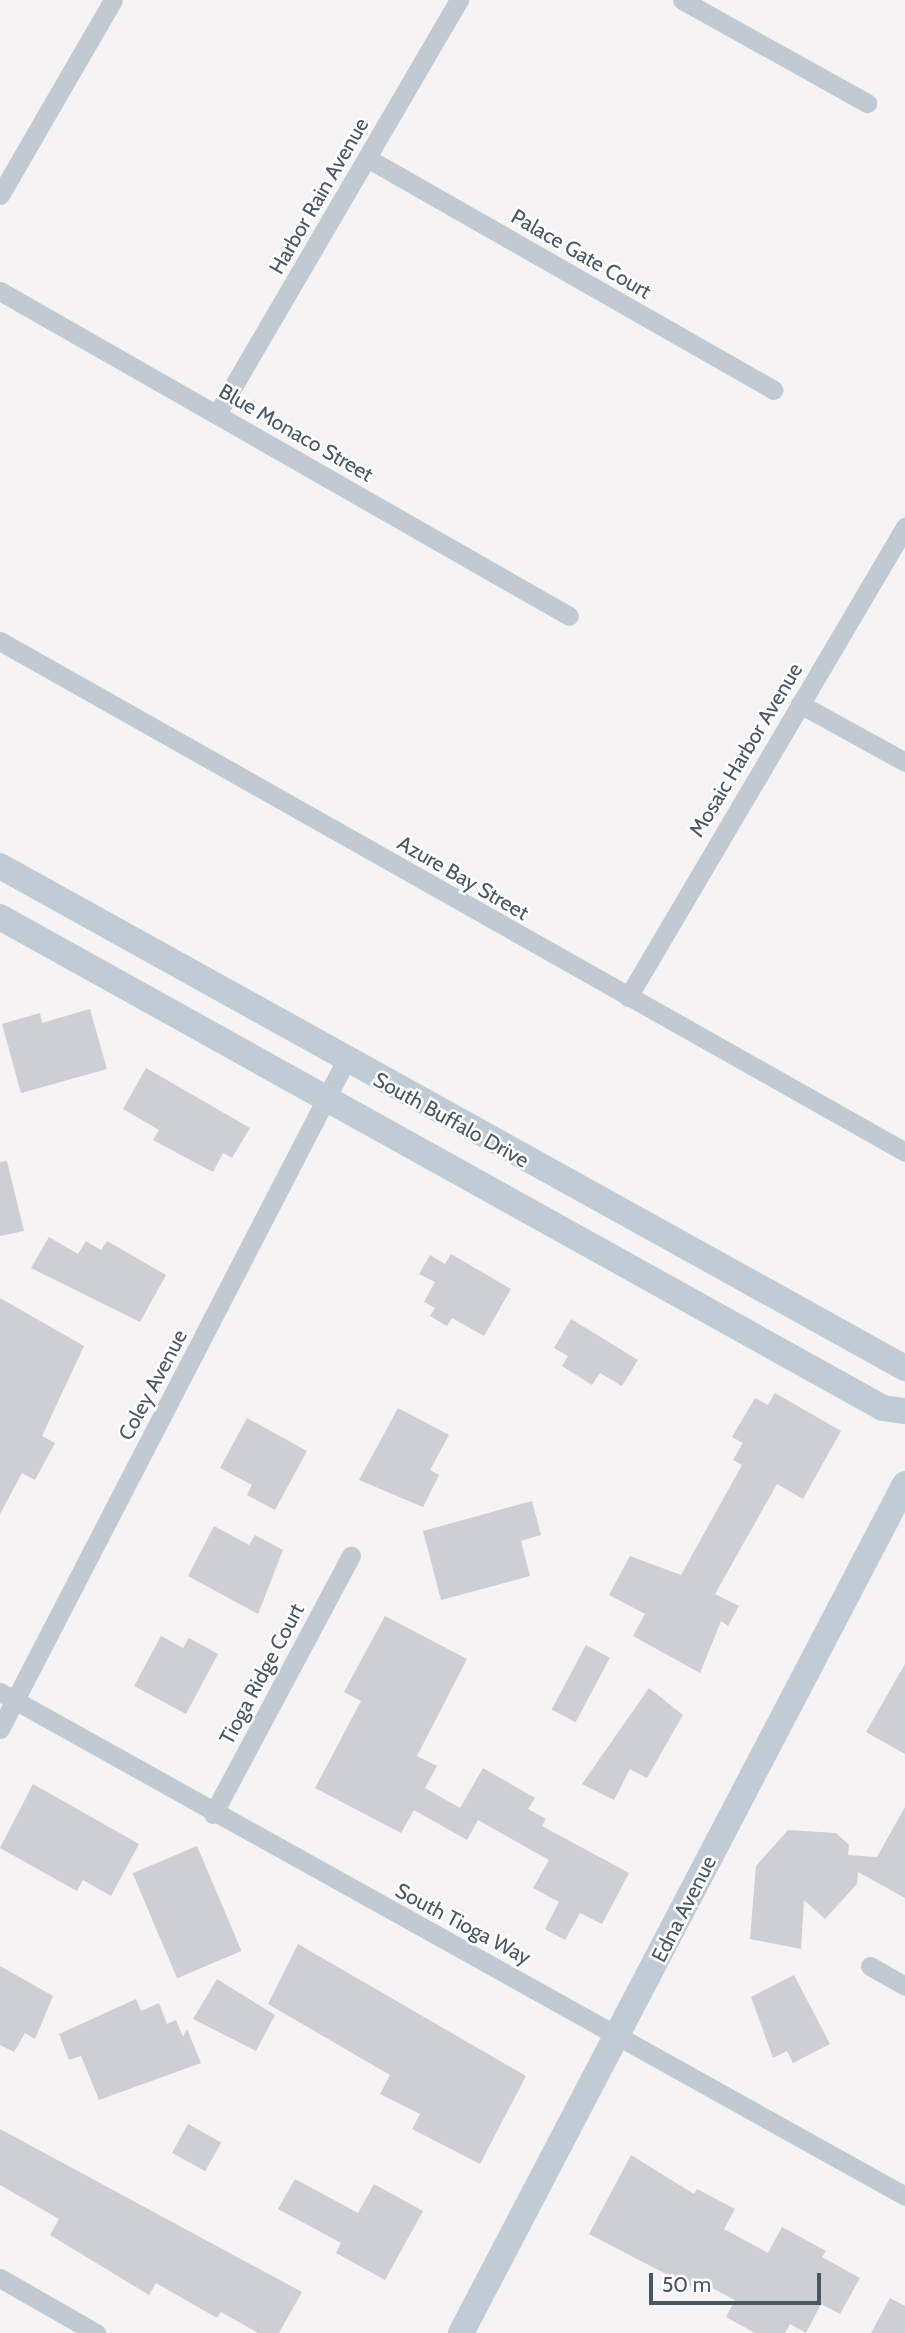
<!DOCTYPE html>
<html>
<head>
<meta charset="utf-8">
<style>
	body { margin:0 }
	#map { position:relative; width:905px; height:2333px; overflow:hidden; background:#f5f3f3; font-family:Cabin,sans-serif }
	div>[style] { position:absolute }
	.building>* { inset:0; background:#cdcfd5; transform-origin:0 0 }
	.street>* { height:19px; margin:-9.5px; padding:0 9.5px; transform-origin:9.5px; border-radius:9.5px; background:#c1cad2 }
	.secondary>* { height:26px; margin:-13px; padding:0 13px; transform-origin:13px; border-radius:13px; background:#c1cbd6 }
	span { translate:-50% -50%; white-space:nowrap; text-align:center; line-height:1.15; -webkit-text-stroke:5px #fff; paint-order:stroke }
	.street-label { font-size:21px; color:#4a5661 }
	.scale { position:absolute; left:649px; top:2273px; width:172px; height:32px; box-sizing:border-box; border:4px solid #4a5661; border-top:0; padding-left:9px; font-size:21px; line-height:24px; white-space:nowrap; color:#4a5661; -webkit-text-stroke:5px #fff; paint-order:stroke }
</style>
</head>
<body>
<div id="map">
	<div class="building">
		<div style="clip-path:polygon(90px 1009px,107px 1069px,21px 1093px,2px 1024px,40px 1013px,42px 1023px)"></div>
		<div style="clip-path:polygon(146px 1068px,250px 1128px,232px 1158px,223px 1153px,213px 1172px,153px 1140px,159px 1130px,123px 1109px)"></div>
		<div style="clip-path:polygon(7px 1161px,24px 1231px,0 1236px,0 1162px)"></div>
		<div style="clip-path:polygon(49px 1237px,78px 1254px,86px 1241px,101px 1250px,107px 1241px,166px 1275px,140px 1322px,31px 1268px)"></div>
		<div style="clip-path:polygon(451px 1254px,511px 1289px,484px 1336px,452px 1318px,447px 1326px,430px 1316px,435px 1308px,424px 1302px,435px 1282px,419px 1274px,430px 1255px,445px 1264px)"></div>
		<div style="clip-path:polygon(0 1298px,84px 1346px,42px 1436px,55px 1443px,35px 1480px,22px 1473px,0 1514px)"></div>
		<div style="clip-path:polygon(571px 1319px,638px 1360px,622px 1386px,600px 1373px,592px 1385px,562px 1366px,568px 1356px,554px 1348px)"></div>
		<div style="clip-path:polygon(775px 1393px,841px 1431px,803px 1499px,777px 1484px,715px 1594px,739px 1606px,728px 1626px,721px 1621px,700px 1673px,633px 1636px,645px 1614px,609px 1595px,630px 1556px,681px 1575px,742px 1465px,733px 1460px,743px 1443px,732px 1437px,755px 1398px,768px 1405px)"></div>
		<div style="clip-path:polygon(398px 1408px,449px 1435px,430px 1470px,439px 1475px,423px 1507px,359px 1480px)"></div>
		<div style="clip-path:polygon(247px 1418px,307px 1451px,275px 1510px,247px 1495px,252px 1485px,220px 1468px)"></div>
		<div style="clip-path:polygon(532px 1501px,541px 1535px,521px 1541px,530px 1576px,441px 1600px,423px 1531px)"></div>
		<div style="clip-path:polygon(214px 1526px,249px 1545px,255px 1535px,283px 1550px,258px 1614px,188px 1576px)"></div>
		<div style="clip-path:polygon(385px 1616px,467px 1659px,417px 1756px,437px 1766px,425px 1788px,460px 1808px,483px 1768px,535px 1798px,528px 1809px,546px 1819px,542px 1826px,629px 1873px,602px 1924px,580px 1913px,565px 1940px,545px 1929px,559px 1902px,533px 1888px,549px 1860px,478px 1820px,467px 1840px,414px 1810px,401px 1833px,315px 1788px,361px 1701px,344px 1692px)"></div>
		<div style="clip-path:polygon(161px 1636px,183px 1648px,189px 1638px,218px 1654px,186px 1714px,134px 1686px)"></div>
		<div style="left:586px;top:1645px;width:27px;height:73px;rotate:28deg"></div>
		<div style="clip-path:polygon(905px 1664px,905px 1754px,866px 1732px)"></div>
		<div style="clip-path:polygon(649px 1688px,683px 1715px,647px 1778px,630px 1769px,614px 1800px,582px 1784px)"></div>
		<div style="clip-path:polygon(33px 1784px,139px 1844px,111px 1896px,83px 1880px,77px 1891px,0 1848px)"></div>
		<div style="clip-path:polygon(905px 1807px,905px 1898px,858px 1872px,857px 1884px,825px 1919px,804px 1900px,801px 1949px,750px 1939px,756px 1866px,788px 1830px,836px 1833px,849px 1845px,848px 1855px,877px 1857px)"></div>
		<div style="left:197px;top:1846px;width:114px;height:70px;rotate:67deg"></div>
		<div style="clip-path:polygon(298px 1944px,526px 2076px,480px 2164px,412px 2129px,420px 2114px,380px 2094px,390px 2075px,268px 2004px)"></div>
		<div style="clip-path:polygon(0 1966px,53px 1996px,35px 2039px,25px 2033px,14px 2052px,0 2045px)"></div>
		<div style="clip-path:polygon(794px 1975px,830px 2044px,793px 2063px,787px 2051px,773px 2058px,751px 1997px)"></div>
		<div style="clip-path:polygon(217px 1979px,275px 2015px,256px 2051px,193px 2019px)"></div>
		<div style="clip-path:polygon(136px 1999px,141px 2011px,159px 2003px,167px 2024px,176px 2020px,183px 2037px,187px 2029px,201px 2063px,99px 2100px,81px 2056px,69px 2060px,59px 2034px)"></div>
		<div style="left:188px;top:2124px;width:38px;height:33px;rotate:29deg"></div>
		<div style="clip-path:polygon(0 2129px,302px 2292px,279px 2333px,258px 2333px,221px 2312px,217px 2318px,156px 2283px,149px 2295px,50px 2235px,59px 2219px,0 2185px)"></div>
		<div style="clip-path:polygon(631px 2155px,694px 2194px,697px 2189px,735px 2209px,724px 2229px,768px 2253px,782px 2227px,826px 2251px,822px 2257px,860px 2278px,840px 2314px,821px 2304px,806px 2333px,790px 2324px,785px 2333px,755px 2333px,726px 2317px,735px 2300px,697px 2280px,693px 2288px,589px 2234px)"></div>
		<div style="clip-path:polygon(295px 2179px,358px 2213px,374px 2184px,423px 2211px,385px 2280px,336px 2253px,341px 2243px,278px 2209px)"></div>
		<div style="clip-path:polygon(890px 2298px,905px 2306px,905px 2333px,871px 2333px)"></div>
	</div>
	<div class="street">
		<div style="left:682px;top:0;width:212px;rotate:29.1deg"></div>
		<div style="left:367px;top:158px;width:468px;rotate:29.7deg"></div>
		<div style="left:0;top:195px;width:225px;rotate:-59.9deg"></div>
		<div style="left:0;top:291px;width:655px;rotate:29.73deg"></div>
		<div style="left:217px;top:414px;width:480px;rotate:-59.7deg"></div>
		<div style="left:0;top:641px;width:1039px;rotate:29.45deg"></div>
		<div style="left:800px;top:704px;width:120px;rotate:28.9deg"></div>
		<div style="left:628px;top:997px;width:546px;rotate:-59.49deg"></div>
		<div style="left:0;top:1692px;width:1036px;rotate:29.11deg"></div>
		<div style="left:0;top:1729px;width:751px;rotate:-62.65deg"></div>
		<div style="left:213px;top:1814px;width:293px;rotate:-61.9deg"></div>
		<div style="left:870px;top:1966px;width:40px;rotate:29.7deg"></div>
		<div style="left:0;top:2278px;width:111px;rotate:29.8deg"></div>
	</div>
	<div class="secondary">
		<div style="left:0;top:866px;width:1035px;rotate:29.02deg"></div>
		<div style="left:0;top:917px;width:1010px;rotate:29.08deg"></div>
		<div style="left:883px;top:1408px;width:22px;rotate:8deg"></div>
		<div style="left:461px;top:2333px;width:958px;rotate:-62.39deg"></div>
	</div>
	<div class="street-label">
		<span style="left:319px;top:196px;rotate:-60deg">Harbor Rain Avenue</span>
		<span style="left:581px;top:254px;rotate:30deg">Palace Gate Court</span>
		<span style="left:296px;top:433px;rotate:30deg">Blue Monaco Street</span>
		<span style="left:746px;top:750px;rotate:-59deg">Mosaic Harbor Avenue</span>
		<span style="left:463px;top:878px;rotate:30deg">Azure Bay Street</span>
		<span style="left:451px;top:1120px;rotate:29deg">South Buffalo Drive</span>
		<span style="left:153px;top:1385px;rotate:-62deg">Coley Avenue</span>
		<span style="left:262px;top:1674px;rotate:-62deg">Tioga Ridge Court</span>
		<span style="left:684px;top:1909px;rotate:-63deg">Edna Avenue</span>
		<span style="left:463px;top:1924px;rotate:28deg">South Tioga Way</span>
	</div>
	<div class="scale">50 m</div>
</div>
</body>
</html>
